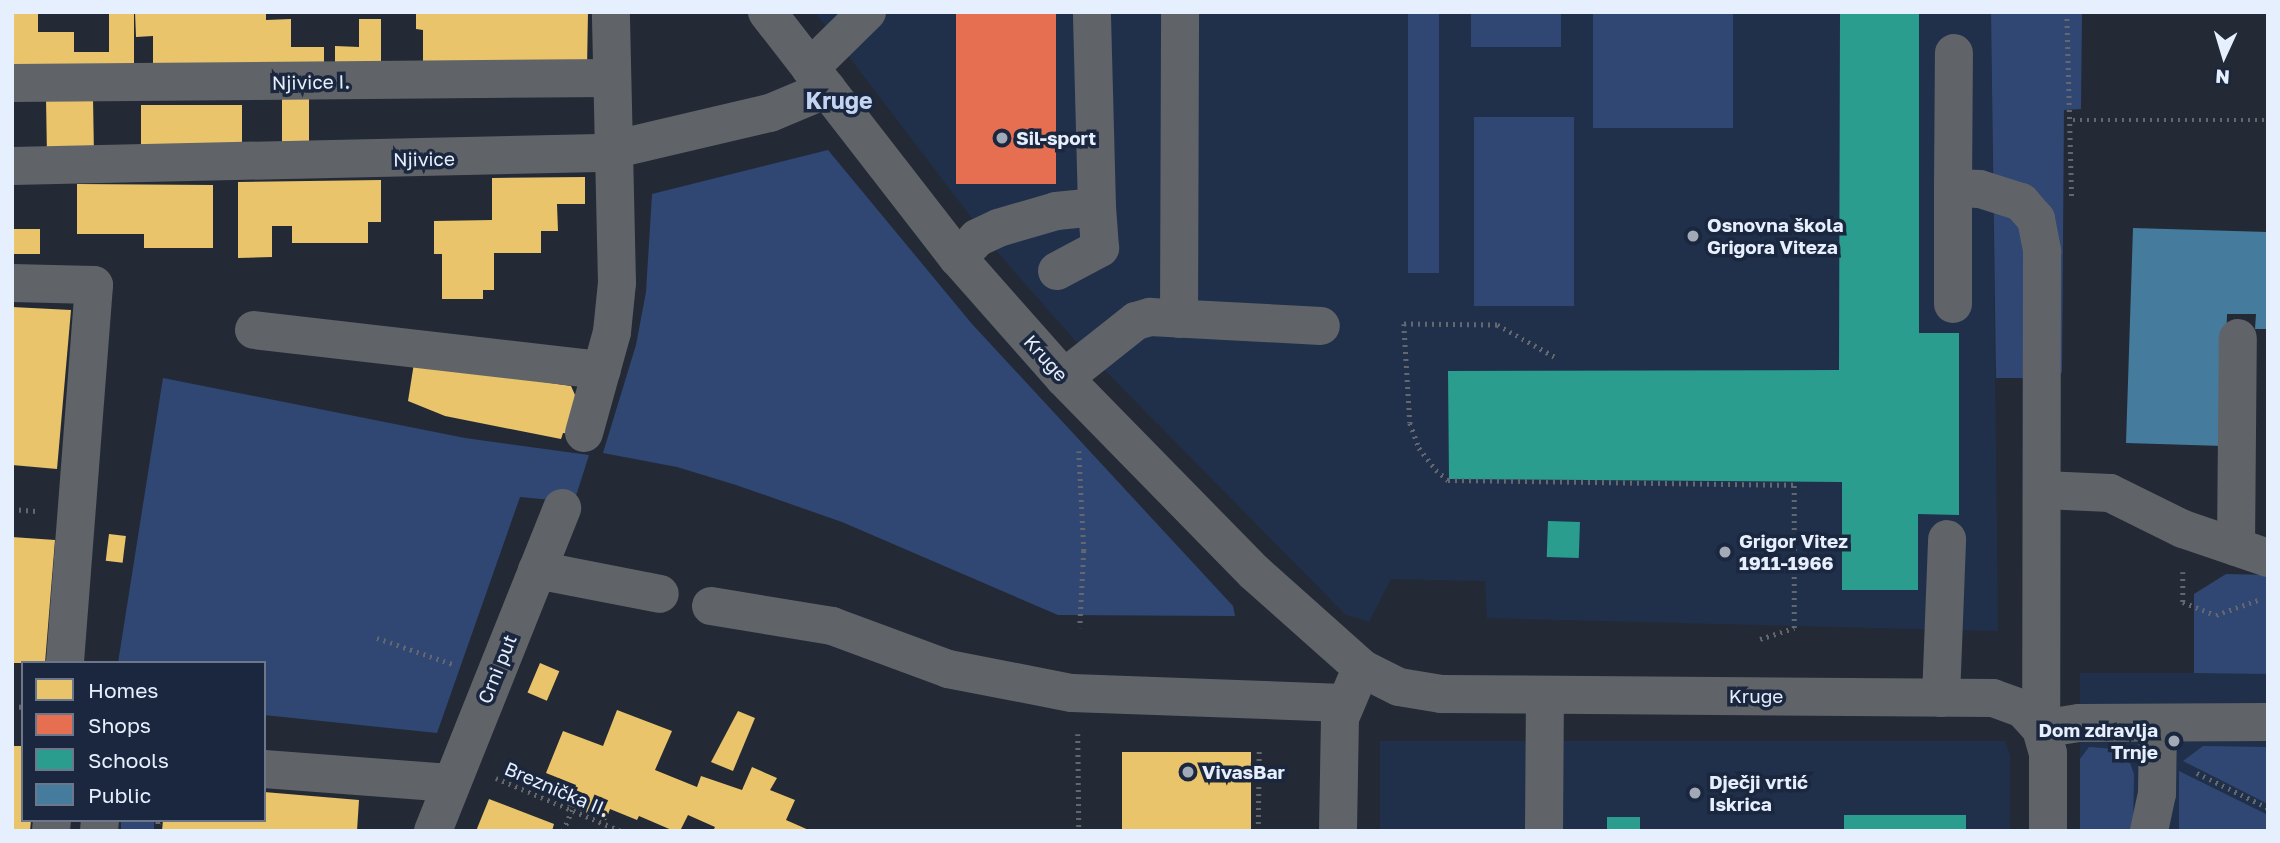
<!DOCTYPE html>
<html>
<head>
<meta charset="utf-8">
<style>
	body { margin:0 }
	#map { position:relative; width:2280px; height:843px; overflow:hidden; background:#232a36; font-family:"Golos Text",sans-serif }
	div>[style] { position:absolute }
	.built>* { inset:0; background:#21304a; transform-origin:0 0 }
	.green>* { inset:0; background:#304773; transform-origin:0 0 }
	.homes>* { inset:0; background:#e9c46a; transform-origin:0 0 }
	.shops>* { inset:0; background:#e76f51; transform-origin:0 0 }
	.schools>* { inset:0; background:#2a9d8f; transform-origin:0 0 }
	.public>* { inset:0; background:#457b9d }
	.path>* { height:4.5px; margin-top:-2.25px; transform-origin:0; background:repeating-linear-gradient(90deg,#64686e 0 2px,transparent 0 7px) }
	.minor>* { height:38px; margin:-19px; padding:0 19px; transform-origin:19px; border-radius:19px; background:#606469 }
	.dots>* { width:19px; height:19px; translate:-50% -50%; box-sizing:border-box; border:4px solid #1b273e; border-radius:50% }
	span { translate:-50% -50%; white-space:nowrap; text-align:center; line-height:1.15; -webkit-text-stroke:7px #1b273e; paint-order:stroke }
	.street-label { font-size:19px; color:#e6effe }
	.poi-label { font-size:19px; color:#e6effe; font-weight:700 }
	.left { translate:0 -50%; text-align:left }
	.right { translate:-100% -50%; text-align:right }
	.quarter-label { font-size:23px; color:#c4d5f3; font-weight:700 }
	.frame { position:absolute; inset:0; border:14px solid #e6effe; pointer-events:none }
	.legend { position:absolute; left:21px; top:661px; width:245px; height:161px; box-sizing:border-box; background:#1b273e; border:2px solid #6c778b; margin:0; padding:9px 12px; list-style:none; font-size:21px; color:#e6effe }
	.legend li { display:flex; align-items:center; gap:14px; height:35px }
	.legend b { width:35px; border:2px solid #6c778b }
	.north { position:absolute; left:2189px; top:21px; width:70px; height:70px; -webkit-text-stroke:5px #1b273e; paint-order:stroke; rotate:184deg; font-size:19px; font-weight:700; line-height:28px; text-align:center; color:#e6effe }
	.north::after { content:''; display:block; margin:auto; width:24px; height:32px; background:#e6effe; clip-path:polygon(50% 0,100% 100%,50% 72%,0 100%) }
</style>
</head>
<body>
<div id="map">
	<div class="built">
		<div style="clip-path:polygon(815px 12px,1991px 12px,1998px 631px,1487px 618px,1485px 581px,1391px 579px,1369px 622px,1345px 614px,1073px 338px,1000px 255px)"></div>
		<div style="left:2080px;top:673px;width:188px;height:158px"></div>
		<div style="clip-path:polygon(1380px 741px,2005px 741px,2010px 755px,2010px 831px,1380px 831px)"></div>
	</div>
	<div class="green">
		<div style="left:1408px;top:12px;width:31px;height:261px"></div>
		<div style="left:1471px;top:12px;width:90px;height:35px"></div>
		<div style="left:1593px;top:12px;width:140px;height:116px"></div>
		<div style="clip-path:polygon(1991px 12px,2082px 12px,2081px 109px,2064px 110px,2062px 372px,2057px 378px,1996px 378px)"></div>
		<div style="left:1474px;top:117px;width:100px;height:189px"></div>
		<div style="clip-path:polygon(828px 150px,972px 324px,1233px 606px,1235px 616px,1058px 615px,842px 522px,736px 485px,677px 467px,603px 453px,636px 345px,646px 292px,652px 194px)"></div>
		<div style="clip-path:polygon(163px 378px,465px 438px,589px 455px,574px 502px,520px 497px,437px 733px,264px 715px,264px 663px,118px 663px)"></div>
		<div style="clip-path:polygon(2226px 574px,2268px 575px,2268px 674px,2194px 673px,2194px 594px)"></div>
		<div style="clip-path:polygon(2203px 746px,2268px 747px,2268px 804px,2183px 761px)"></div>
		<div style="clip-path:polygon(2089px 747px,2115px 749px,2129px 760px,2134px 774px,2133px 831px,2080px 831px,2080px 759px)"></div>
		<div style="clip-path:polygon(2179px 771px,2268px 815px,2268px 831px,2179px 831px)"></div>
		<div style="left:121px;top:820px;width:33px;height:11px"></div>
	</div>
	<div class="homes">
		<div style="clip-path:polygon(12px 12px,38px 12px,38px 32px,74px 32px,74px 52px,109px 52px,109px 12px,134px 12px,134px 70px,12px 70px)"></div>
		<div style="clip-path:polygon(135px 12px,266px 12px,266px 20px,291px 19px,291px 47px,324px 47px,324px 66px,153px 65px,153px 36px,136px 37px)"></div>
		<div style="clip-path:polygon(416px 12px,588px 12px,587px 69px,423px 66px,423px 30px,416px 29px)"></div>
		<div style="clip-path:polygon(359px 19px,381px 19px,381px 69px,335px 69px,335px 46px,359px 47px)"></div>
		<div style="left:93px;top:98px;width:55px;height:47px;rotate:89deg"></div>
		<div style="left:309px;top:99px;width:56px;height:27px;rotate:90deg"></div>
		<div style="left:141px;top:105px;width:101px;height:42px"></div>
		<div style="clip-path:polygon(585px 177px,585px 204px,557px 204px,558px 231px,541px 231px,541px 253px,494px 253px,494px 290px,483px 290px,483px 299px,442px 299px,442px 254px,434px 254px,434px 221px,492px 220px,492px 178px)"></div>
		<div style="clip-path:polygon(381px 180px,381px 222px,368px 222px,368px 243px,292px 243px,292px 226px,272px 226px,272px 257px,238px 258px,238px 182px)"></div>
		<div style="clip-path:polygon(77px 184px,213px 185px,213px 248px,144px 248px,144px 234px,77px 234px)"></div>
		<div style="left:12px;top:229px;width:28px;height:25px"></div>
		<div style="clip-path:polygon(12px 307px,71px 310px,57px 469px,12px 465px)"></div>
		<div style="clip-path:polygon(414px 363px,571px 386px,575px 395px,573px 434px,563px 433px,561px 439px,445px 416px,408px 401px)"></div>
		<div style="left:109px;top:534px;width:17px;height:27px;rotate:7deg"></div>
		<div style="clip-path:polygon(12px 537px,55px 540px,45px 663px,12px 663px)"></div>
		<div style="left:540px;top:663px;width:21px;height:32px;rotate:23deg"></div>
		<div style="clip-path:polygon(617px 710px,672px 731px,655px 770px,697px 787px,701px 776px,742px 790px,752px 767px,777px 778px,770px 790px,795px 800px,786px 820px,811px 831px,713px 831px,715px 827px,688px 815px,680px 831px,674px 831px,639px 816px,637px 820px,610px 809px,606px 820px,567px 805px,576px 785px,546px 773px,563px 731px,603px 746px)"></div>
		<div style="clip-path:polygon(738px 711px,755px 718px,733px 771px,711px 762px)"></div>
		<div style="clip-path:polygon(12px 746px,23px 746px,23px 820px,31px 820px,30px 831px,12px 831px)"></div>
		<div style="left:1122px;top:752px;width:129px;height:79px"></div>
		<div style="clip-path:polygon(264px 792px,359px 800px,357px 831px,162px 831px,163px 820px,264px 820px)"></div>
		<div style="clip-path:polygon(489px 799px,554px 824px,552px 831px,476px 831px)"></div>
	</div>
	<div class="shops">
		<div style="left:956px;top:12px;width:100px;height:172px"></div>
	</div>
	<div class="schools">
		<div style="clip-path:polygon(1840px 12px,1919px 12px,1919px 333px,1959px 333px,1959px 515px,1918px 514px,1918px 590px,1842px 590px,1842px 482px,1449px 479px,1448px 371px,1839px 370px)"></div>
		<div style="left:1548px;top:521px;width:32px;height:36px;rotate:2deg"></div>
		<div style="left:1966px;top:815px;width:16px;height:122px;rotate:90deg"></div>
		<div style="left:1607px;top:817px;width:33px;height:14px"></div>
	</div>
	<div class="public">
		<div style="clip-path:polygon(2133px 228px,2268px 232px,2268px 329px,2255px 329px,2256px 314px,2227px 314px,2223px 446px,2126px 443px)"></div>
	</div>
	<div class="path">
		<div style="left:2067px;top:12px;width:187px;rotate:88.5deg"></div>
		<div style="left:2073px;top:120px;width:195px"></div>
		<div style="left:1554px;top:357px;width:65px;rotate:-150.7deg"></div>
		<div style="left:1497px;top:325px;width:93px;rotate:-179.4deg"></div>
		<div style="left:1404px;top:324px;width:99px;rotate:86.5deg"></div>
		<div style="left:1410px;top:423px;width:27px;rotate:70deg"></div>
		<div style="left:1419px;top:448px;width:28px;rotate:52deg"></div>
		<div style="left:1436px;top:470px;width:16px;rotate:40deg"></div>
		<div style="left:1448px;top:480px;width:346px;rotate:0.8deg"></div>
		<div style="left:1079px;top:451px;width:100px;rotate:87.1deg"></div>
		<div style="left:1084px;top:551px;width:77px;rotate:93deg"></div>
		<div style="left:12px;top:509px;width:24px;rotate:5deg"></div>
		<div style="left:2183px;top:572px;width:30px;rotate:90deg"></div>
		<div style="left:2183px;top:602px;width:35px;rotate:22deg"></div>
		<div style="left:2216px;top:615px;width:48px;rotate:-19.6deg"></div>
		<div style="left:377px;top:638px;width:83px;rotate:19.1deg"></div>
		<div style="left:1760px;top:639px;width:36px;rotate:-18deg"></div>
		<div style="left:1794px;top:628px;width:146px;rotate:-90deg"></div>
		<div style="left:12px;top:706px;width:11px;rotate:5deg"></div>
		<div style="left:1078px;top:734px;width:97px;rotate:89.4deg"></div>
		<div style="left:2197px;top:773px;width:79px;rotate:26.2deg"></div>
		<div style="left:496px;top:778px;width:136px;rotate:23deg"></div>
		<div style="left:157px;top:831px;width:11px;rotate:-85deg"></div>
		<div style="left:563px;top:831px;width:23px;rotate:-67deg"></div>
		<div style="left:1258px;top:831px;width:83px;rotate:-89.3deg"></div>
	</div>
	<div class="minor">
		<div style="left:767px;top:12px;width:311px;rotate:52.2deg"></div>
		<div style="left:958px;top:258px;width:160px;rotate:48.5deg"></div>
		<div style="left:1064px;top:378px;width:272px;rotate:45.6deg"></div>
		<div style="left:1254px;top:572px;width:146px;rotate:41.7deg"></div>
		<div style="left:1363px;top:669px;width:40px;rotate:26.6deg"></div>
		<div style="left:1399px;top:687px;width:43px;rotate:9.5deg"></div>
		<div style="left:1441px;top:694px;width:552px;rotate:0.42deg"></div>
		<div style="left:1993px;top:698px;width:32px;rotate:20deg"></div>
		<div style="left:2023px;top:709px;width:27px;rotate:48deg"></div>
		<div style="left:2041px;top:729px;width:25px;rotate:74deg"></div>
		<div style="left:2048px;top:753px;width:78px;rotate:90deg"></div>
		<div style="left:810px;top:68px;width:80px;rotate:-44.5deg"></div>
		<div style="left:12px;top:83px;width:597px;rotate:-0.48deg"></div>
		<div style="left:12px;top:166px;width:587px;rotate:-1.27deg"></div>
		<div style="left:599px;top:153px;width:176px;rotate:-13.2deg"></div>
		<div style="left:770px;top:113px;width:62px;rotate:-22.8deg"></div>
		<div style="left:1953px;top:188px;width:135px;rotate:-89.6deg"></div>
		<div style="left:958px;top:258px;width:28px;rotate:-46deg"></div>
		<div style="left:977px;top:238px;width:23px;rotate:-25deg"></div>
		<div style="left:998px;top:228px;width:60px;rotate:-16.3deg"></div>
		<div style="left:1056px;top:211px;width:41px;rotate:-5.6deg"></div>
		<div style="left:1097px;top:207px;width:195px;rotate:-91.5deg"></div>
		<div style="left:1057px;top:271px;width:49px;rotate:-28.1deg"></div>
		<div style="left:1100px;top:248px;width:41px;rotate:-94.2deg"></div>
		<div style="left:12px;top:283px;width:82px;rotate:1.4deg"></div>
		<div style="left:94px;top:285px;width:379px;rotate:94.4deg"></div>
		<div style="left:1953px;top:304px;width:116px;rotate:-90deg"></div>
		<div style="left:1953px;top:188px;width:27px;rotate:2deg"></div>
		<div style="left:1980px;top:189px;width:43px;rotate:17.6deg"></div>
		<div style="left:2021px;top:202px;width:23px;rotate:49deg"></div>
		<div style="left:2036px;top:219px;width:33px;rotate:79deg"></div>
		<div style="left:2042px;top:251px;width:478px;rotate:90.1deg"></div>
		<div style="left:2041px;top:729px;width:38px;rotate:-9deg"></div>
		<div style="left:2079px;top:723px;width:189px;rotate:-0.3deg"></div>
		<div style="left:1179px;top:319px;width:307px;rotate:-89.8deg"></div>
		<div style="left:254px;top:330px;width:350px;rotate:6.6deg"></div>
		<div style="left:1064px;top:378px;width:92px;rotate:-38.4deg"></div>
		<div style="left:1136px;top:321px;width:15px;rotate:-16deg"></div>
		<div style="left:1150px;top:317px;width:171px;rotate:3deg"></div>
		<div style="left:584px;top:433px;width:105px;rotate:-74.5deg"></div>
		<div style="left:612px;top:332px;width:49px;rotate:-84.2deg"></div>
		<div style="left:617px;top:283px;width:271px;rotate:-91.3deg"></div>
		<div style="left:2044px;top:490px;width:66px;rotate:2.6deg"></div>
		<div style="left:2110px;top:493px;width:81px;rotate:26.3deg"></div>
		<div style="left:2183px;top:529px;width:90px;rotate:18.8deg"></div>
		<div style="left:2236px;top:547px;width:209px;rotate:-89.5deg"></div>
		<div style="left:537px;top:570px;width:125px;rotate:11deg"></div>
		<div style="left:711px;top:606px;width:123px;rotate:9.4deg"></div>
		<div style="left:832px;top:626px;width:124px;rotate:20.3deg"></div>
		<div style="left:948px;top:669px;width:126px;rotate:11deg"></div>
		<div style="left:1072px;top:693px;width:272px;rotate:2.1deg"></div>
		<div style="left:1941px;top:698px;width:159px;rotate:-87.8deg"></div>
		<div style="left:264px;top:769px;width:187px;rotate:4.3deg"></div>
		<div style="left:51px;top:831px;width:11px;rotate:-85deg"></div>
		<div style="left:99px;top:831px;width:11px;rotate:-85deg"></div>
		<div style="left:433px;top:831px;width:348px;rotate:-68.2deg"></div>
		<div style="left:1338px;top:831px;width:113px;rotate:-89deg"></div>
		<div style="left:1340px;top:718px;width:39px;rotate:-67deg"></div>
		<div style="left:1544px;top:831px;width:135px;rotate:-89.6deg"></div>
		<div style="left:2149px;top:831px;width:38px;rotate:-78deg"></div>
		<div style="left:2157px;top:794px;width:71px;rotate:-89.2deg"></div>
	</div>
	<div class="dots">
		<div style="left:1002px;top:138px;background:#a2aab8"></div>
		<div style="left:1693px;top:236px;background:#a2aab8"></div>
		<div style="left:1725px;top:552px;background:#a2aab8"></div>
		<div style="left:2174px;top:741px;background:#a2aab8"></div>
		<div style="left:1188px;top:772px;background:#a2aab8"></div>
		<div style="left:1695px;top:793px;background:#a2aab8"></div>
	</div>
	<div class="street-label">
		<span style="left:311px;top:82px;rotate:-1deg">Njivice I.</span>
		<span style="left:424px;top:159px;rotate:-1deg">Njivice</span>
		<span style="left:1046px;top:358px;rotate:48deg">Kruge</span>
		<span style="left:497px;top:669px;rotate:-68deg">Crni put</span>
		<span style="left:1756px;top:696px">Kruge</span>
		<span style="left:557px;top:789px;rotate:23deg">Breznička II.</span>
	</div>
	<div class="poi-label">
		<span class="left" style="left:1016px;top:138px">Sil-sport</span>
		<span class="left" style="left:1707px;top:236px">Osnovna škola<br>Grigora Viteza</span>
		<span class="left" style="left:1739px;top:552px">Grigor Vitez<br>1911-1966</span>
		<span class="right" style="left:2158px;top:741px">Dom zdravlja<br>Trnje</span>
		<span class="left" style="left:1202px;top:772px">VivasBar</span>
		<span class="left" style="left:1709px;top:793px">Dječji vrtić<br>Iskrica</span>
	</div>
	<div class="quarter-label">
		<span style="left:839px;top:100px">Kruge</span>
	</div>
	<div class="frame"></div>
	<ul class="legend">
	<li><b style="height:19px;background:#e9c46a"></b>Homes</li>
	<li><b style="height:19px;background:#e76f51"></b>Shops</li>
	<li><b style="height:19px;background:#2a9d8f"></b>Schools</li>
	<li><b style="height:19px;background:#457b9d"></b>Public</li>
	</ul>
	<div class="north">N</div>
</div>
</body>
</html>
